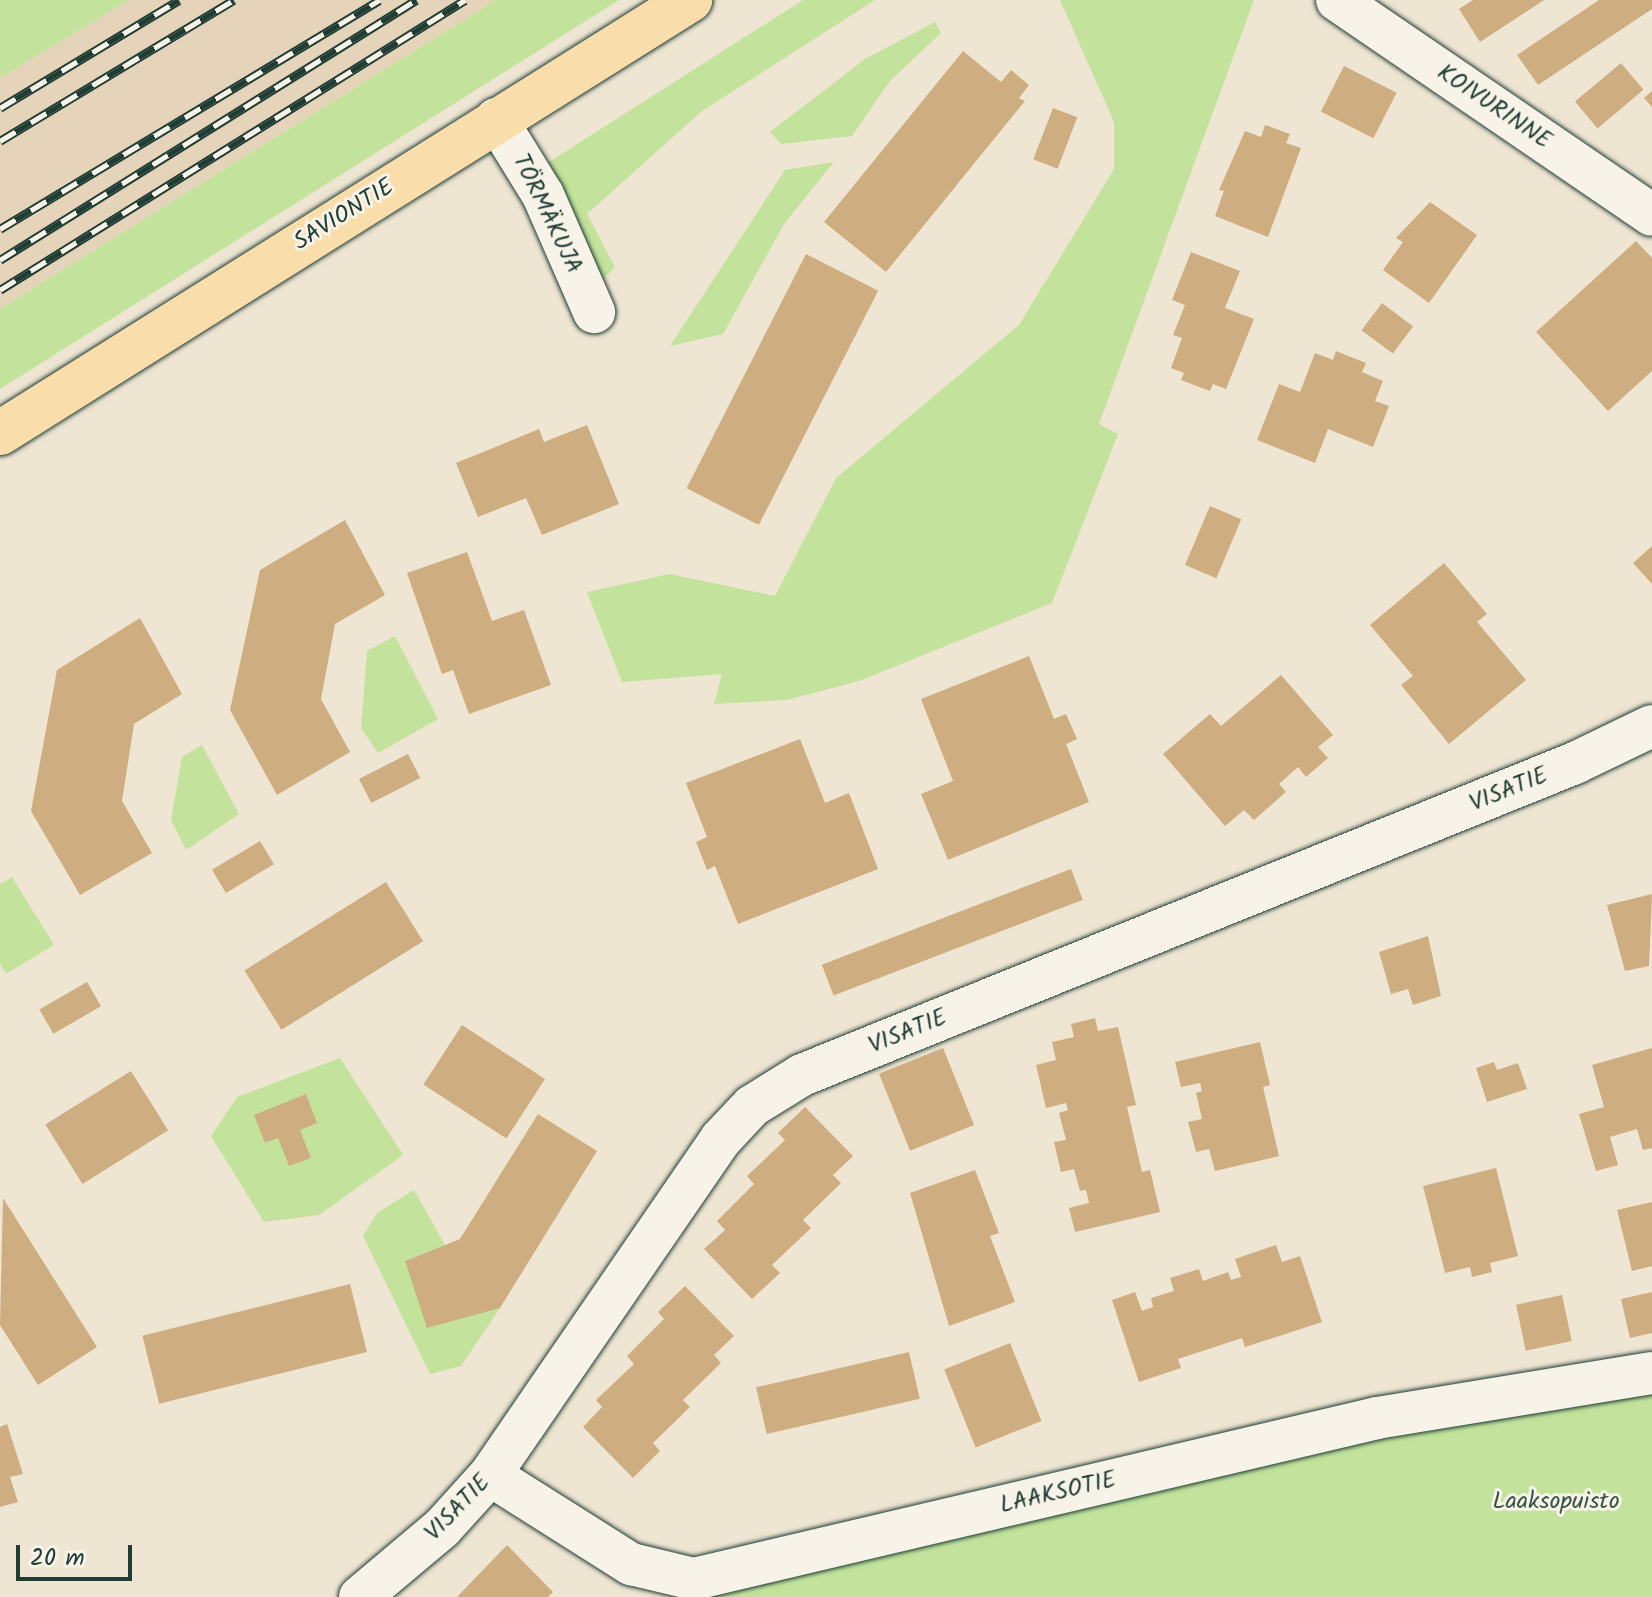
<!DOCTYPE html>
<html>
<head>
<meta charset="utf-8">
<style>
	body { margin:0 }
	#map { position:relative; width:1652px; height:1597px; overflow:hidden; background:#efe5d3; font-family:Kalam,sans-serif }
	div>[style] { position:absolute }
	.built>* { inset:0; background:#e5d4ba }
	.green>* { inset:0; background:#c3e39c }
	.building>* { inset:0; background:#ceae81; transform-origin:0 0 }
	.roads { filter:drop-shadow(0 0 2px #1f3d34) drop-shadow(0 0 2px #1f3d34) }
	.minor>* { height:42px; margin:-21px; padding:0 21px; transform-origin:21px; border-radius:21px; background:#f7f3e8 }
	.major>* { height:44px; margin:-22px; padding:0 22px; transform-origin:22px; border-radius:22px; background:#f9deab }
	.rail>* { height:9px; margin-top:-4.5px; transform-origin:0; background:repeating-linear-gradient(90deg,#f7f3e8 0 18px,#1f3d34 0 36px); box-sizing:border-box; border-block:2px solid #1f3d34 }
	span { translate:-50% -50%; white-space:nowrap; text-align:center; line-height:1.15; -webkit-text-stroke:6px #f7f3e8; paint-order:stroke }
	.street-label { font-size:24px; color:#1f3d34 }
	.park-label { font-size:24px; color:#385644 }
	.scale { position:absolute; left:16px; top:1545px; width:116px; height:36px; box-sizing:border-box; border:4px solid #1f3d34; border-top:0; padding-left:10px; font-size:24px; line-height:28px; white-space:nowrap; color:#1f3d34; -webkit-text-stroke:6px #f7f3e8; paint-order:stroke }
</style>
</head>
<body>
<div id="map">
	<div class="built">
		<div style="clip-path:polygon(129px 0,496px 0,0 309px,0 78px)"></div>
	</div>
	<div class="green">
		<div style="clip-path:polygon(0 0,129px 0,0 78px)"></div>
		<div style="clip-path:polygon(496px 0,619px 0,0 389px,0 309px)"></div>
		<div style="clip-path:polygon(803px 0,875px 0,702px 111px,587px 214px,615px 267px,599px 284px,549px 162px)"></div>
		<div style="clip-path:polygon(1060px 0,1254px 0,1099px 424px,1118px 434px,1052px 603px,859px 681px,787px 700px,714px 704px,722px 674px,622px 682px,587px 592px,670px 574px,775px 596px,836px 478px,1019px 325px,1114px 169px,1114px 122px)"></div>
		<div style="clip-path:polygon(935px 22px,941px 33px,890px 81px,852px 136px,781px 144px,770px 132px,865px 59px)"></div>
		<div style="clip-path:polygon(834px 162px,784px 224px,723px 334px,670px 346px,785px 170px)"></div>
		<div style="clip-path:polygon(395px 636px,438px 719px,378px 753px,361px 728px,367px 651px)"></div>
		<div style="clip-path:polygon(202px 745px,239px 814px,186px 850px,171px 820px,182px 757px)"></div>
		<div style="clip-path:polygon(12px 877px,54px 945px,6px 974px,0 964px,0 884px)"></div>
		<div style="clip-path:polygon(340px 1058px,403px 1155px,319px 1215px,264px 1222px,211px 1136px,237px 1097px)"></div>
		<div style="clip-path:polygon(414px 1190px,445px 1245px,405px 1261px,500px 1308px,461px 1366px,430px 1374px,363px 1236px,377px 1213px)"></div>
		<div style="clip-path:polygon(1652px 1390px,1652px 1597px,694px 1597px,1448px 1424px)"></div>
	</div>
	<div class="building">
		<div style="clip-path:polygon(1473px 0,1544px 0,1480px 42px,1459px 9px)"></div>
		<div style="clip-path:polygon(1599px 0,1652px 0,1652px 9px,1538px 85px,1517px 55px)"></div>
		<div style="clip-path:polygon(963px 51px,1001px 82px,1011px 70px,1029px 85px,1019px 98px,1025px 101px,886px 272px,824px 222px)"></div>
		<div style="left:1621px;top:63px;width:35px;height:60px;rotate:50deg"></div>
		<div style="left:1344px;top:66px;width:59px;height:51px;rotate:27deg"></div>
		<div style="clip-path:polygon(1652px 91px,1652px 107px,1644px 98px)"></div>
		<div style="left:1053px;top:108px;width:26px;height:55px;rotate:21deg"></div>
		<div style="clip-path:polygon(1265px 125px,1290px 134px,1286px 143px,1301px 148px,1268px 237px,1215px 216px,1224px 191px,1219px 190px,1245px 131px,1261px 137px)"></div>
		<div style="clip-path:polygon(1430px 202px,1477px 235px,1429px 303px,1383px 270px,1403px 242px,1396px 238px)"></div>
		<div style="clip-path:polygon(1636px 241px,1652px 258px,1652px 371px,1608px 411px,1536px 332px)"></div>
		<div style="clip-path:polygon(1191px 252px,1240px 271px,1225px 308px,1254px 319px,1226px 389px,1213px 384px,1210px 391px,1181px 380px,1184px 373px,1171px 368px,1182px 338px,1173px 335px,1185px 305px,1172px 300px)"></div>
		<div style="left:806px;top:254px;width:81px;height:263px;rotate:27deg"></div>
		<div style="left:1382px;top:303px;width:39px;height:34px;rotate:37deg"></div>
		<div style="clip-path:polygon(1336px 351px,1366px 363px,1362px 372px,1383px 381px,1375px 401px,1389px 406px,1373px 447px,1328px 429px,1315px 463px,1257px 440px,1279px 384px,1300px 392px,1315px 353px,1333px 360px)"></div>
		<div style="clip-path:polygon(587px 425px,619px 504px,542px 535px,526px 498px,478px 517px,456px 463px,539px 429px,544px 442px)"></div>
		<div style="left:1210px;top:506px;width:34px;height:64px;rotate:23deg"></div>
		<div style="clip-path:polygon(345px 520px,385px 595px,335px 624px,321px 699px,350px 752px,277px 795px,230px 710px,260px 570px)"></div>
		<div style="clip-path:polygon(1652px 546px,1652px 584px,1633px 563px)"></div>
		<div style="clip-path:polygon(467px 552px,492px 621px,524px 610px,551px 685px,469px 714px,453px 670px,442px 674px,407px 573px)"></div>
		<div style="clip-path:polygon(1444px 563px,1487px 614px,1477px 622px,1526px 680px,1449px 744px,1401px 685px,1413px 676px,1370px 625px)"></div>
		<div style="clip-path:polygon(140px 618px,182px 694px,134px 724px,122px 801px,152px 853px,80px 895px,31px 811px,57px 670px)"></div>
		<div style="clip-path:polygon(1029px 656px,1054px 719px,1066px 714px,1077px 739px,1066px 744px,1089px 802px,948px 860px,921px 794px,953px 781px,921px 699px)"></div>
		<div style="clip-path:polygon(1281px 675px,1333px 735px,1318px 747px,1328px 758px,1306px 777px,1298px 767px,1279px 784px,1286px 792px,1254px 820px,1244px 810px,1225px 826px,1163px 754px,1210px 714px,1221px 726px)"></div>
		<div style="clip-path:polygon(800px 739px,825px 803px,849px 793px,878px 869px,738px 924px,715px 866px,707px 870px,696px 842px,707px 837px,686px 783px)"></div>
		<div style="left:408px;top:754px;width:27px;height:55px;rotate:63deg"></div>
		<div style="left:260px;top:841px;width:27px;height:56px;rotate:59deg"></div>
		<div style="left:1071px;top:869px;width:33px;height:267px;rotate:69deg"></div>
		<div style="left:386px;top:882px;width:70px;height:167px;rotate:58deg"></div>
		<div style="clip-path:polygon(1652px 894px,1649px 966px,1625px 971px,1607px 905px)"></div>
		<div style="clip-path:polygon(1428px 936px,1441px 996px,1413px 1005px,1408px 989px,1391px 994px,1379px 952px)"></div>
		<div style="left:87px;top:982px;width:28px;height:55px;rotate:60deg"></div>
		<div style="clip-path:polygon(1095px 1018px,1098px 1031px,1118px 1027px,1136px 1105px,1127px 1107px,1142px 1172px,1150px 1170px,1160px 1212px,1075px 1232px,1069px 1208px,1089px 1203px,1086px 1190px,1080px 1191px,1074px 1169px,1061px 1172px,1054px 1142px,1066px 1140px,1059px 1113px,1068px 1110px,1066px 1103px,1046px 1108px,1036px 1065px,1056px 1060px,1052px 1042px,1074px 1037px,1071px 1024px)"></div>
		<div style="left:462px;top:1025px;width:99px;height:71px;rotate:33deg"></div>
		<div style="clip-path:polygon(1260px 1042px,1270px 1085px,1263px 1087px,1279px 1156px,1215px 1171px,1209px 1149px,1196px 1152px,1188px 1122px,1202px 1119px,1196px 1093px,1202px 1091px,1200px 1083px,1181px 1087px,1175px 1062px)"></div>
		<div style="left:943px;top:1048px;width:83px;height:69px;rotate:68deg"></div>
		<div style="clip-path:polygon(1652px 1048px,1652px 1148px,1643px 1150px,1637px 1129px,1610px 1137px,1618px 1165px,1596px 1171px,1579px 1114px,1604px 1107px,1592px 1065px)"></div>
		<div style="clip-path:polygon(1494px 1062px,1497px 1070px,1518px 1063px,1527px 1089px,1487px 1102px,1476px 1068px)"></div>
		<div style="left:131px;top:1071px;width:70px;height:101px;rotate:58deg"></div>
		<div style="clip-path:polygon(306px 1094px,317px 1123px,300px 1130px,311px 1158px,289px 1166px,278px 1138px,265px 1143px,254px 1115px)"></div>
		<div style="clip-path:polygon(805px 1107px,853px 1156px,833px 1175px,841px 1183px,803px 1220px,811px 1228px,772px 1265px,780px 1273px,752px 1299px,704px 1249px,725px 1230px,717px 1221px,754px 1184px,747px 1176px,785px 1140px,778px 1133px)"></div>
		<div style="clip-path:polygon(538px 1114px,597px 1151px,500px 1308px,427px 1328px,405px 1261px,460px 1239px)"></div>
		<div style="clip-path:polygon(1496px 1168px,1518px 1256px,1490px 1263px,1492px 1272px,1472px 1277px,1470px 1267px,1445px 1273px,1423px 1186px)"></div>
		<div style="clip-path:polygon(975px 1170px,999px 1233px,990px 1236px,1015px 1302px,949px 1326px,910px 1193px)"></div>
		<div style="clip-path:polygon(3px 1198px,97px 1347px,38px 1385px,0 1325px)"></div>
		<div style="clip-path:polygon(1652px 1202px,1652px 1266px,1632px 1271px,1617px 1210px)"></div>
		<div style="clip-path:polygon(1276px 1245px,1282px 1262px,1300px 1256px,1322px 1322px,1245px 1347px,1242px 1338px,1178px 1359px,1181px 1368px,1139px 1382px,1112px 1300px,1135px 1292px,1142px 1311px,1153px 1307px,1151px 1298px,1174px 1291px,1170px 1278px,1199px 1269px,1203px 1281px,1228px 1272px,1231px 1280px,1241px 1277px,1235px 1259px)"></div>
		<div style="left:350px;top:1284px;width:70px;height:214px;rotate:76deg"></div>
		<div style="clip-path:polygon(685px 1286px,734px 1336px,714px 1355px,721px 1363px,683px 1400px,690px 1407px,653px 1443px,660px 1451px,633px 1478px,583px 1427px,602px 1407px,596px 1400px,634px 1364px,627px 1356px,664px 1319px,658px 1312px)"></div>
		<div style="clip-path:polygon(1652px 1292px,1652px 1333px,1630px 1338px,1621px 1299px)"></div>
		<div style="left:1562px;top:1295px;width:47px;height:47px;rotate:78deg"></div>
		<div style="left:1010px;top:1343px;width:84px;height:71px;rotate:68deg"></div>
		<div style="left:909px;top:1352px;width:48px;height:157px;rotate:77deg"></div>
		<div style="clip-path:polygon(7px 1424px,23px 1474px,10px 1477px,18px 1502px,0 1507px,0 1427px)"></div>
		<div style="clip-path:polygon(507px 1545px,553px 1592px,548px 1597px,457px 1597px)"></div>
	</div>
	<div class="roads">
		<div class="minor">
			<div style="left:1337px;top:0;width:381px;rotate:34.3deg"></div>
			<div style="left:496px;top:119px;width:89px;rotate:58.3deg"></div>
			<div style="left:543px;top:195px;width:128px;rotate:66.4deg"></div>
			<div style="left:490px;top:1475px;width:167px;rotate:32.3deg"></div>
			<div style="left:631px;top:1564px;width:65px;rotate:13.4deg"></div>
			<div style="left:694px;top:1579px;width:702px;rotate:-13.26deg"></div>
			<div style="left:1377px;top:1418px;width:279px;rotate:-9.3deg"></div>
			<div style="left:360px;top:1597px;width:107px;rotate:-40.1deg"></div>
			<div style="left:442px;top:1528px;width:72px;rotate:-47.8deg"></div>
			<div style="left:490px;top:1475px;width:408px;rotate:-55.5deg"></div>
			<div style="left:721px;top:1139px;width:45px;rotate:-46.8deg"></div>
			<div style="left:752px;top:1106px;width:59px;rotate:-31.8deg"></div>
			<div style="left:802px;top:1075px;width:834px;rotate:-21.98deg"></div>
			<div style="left:1575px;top:763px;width:85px;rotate:-25.7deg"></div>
		</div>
		<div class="major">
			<div style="left:0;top:433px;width:815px;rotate:-32.11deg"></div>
		</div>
	</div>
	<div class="rail">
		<div style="left:0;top:108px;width:209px;rotate:-31.1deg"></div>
		<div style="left:0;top:141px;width:273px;rotate:-31.1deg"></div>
		<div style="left:0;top:229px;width:443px;rotate:-31.1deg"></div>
		<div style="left:0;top:260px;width:491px;rotate:-32deg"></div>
		<div style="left:0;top:290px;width:548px;rotate:-31.95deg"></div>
	</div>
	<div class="street-label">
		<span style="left:1494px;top:107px;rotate:34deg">KOIVURINNE</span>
		<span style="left:547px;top:214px;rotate:64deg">TÖRMÄKUJA</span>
		<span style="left:344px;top:215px;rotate:-32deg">SAVIONTIE</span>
		<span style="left:1509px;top:790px;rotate:-22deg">VISATIE</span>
		<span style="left:908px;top:1032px;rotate:-22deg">VISATIE</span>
		<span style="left:1058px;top:1493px;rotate:-13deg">LAAKSOTIE</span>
		<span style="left:458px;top:1508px;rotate:-46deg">VISATIE</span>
	</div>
	<div class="park-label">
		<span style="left:1556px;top:1502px">Laaksopuisto</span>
	</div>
	<div class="scale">20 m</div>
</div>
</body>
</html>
